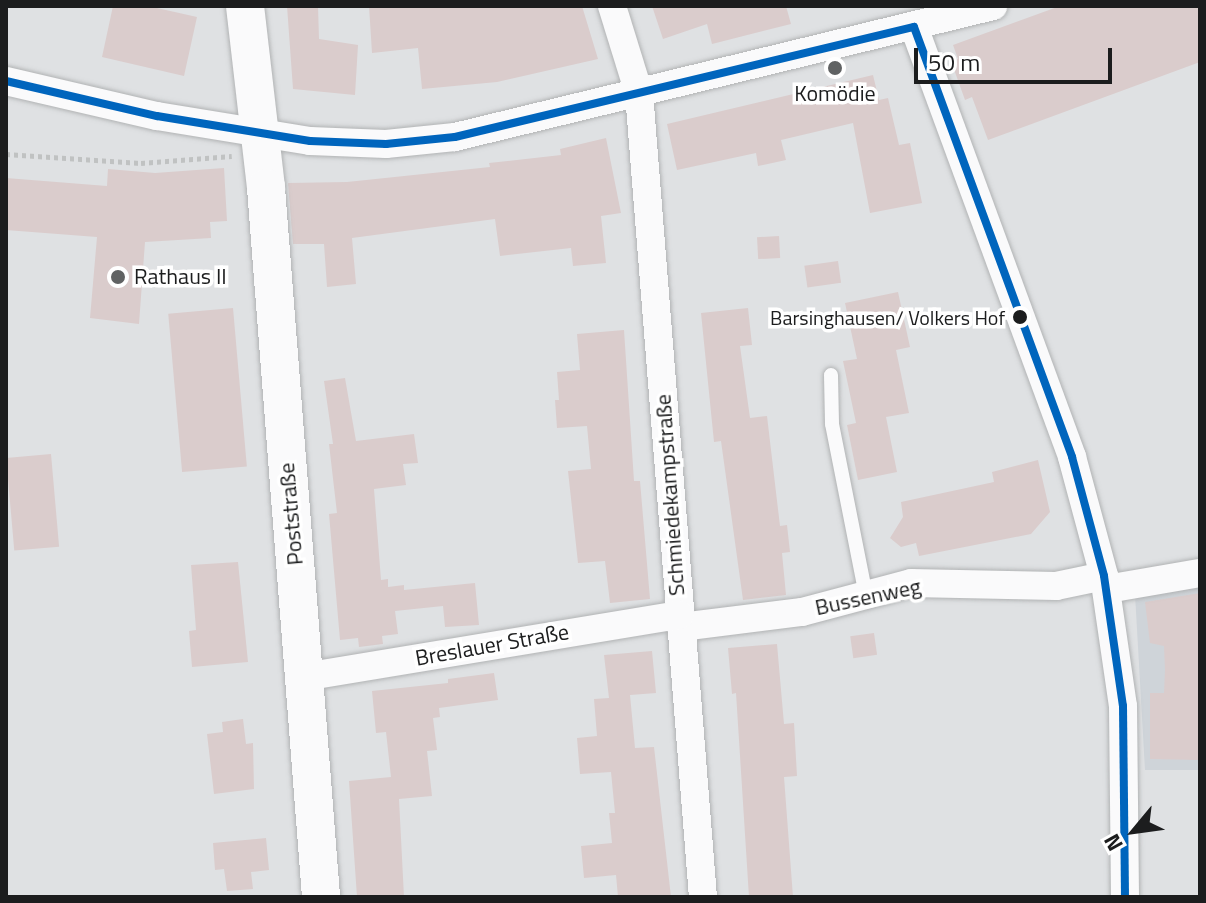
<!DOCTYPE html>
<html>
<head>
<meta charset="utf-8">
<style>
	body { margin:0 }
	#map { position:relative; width:1206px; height:903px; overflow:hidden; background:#dfe1e3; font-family:"Titillium Web",sans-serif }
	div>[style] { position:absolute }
	.built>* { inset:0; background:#cfd4d9 }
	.building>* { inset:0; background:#dacccc; transform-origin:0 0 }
	.path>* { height:5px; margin-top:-2.5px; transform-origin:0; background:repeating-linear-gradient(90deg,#c0c2c2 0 4px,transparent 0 8px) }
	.roads { filter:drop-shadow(0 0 2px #b1b3b4) drop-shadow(0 0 2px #b1b3b4) }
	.lane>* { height:14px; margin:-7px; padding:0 7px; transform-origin:7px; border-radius:7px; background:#fafafb }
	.street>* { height:28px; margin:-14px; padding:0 14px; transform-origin:14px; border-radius:14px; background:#fafafb }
	.secondary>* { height:38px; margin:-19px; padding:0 19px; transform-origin:19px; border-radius:19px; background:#fafafb }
	.bus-1>* { height:8px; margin:-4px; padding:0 4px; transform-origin:4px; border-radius:4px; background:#0065bd }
	.dots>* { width:22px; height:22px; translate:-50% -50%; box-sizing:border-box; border:4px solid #fff; border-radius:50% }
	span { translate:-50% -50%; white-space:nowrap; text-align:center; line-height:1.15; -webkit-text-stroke:7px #fff; paint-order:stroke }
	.bus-label { font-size:20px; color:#1c1d1e }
	.right { translate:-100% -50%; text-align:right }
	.poi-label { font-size:22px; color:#1c1d1e }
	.left { translate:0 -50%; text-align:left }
	.street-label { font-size:22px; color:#1c1d1e }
	.frame { position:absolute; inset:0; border:8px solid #1c1d1e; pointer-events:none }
	.north { position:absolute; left:1094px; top:791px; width:80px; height:80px; -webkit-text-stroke:6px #fff; paint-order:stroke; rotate:241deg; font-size:22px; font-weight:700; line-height:32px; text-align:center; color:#1c1d1e }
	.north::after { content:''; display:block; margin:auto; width:28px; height:36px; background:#1c1d1e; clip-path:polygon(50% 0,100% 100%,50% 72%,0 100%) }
	.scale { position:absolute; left:914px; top:48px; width:198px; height:36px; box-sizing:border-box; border:4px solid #1c1d1e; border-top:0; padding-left:10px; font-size:24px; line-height:28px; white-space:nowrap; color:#1c1d1e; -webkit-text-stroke:6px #fff; paint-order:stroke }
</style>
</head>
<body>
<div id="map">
	<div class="built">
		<div style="clip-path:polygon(1200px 581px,1200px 770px,1145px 770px,1135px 594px)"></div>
	</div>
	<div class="building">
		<div style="clip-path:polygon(113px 6px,148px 6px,197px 17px,184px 76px,102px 57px)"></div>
		<div style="clip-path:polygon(287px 6px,318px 6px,319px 39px,358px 45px,355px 95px,293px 89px)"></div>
		<div style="clip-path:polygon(369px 6px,582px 6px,598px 59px,497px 82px,422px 89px,418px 48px,372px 53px)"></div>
		<div style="clip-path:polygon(652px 6px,786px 6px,791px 24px,712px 44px,707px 24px,663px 39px)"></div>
		<div style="clip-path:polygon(1060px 6px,1200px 6px,1200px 62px,988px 140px,972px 97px,965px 100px,951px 61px,958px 59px,953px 45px)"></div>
		<div style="clip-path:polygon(873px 75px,879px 100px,888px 98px,899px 145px,910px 143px,922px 203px,870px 213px,853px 123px,781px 140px,786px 160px,758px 166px,756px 153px,677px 170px,667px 124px)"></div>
		<div style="clip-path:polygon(606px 138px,621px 213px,601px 216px,606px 263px,573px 266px,571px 248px,500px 256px,495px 219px,352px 238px,356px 284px,327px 287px,324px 244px,293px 244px,288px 183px,347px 182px,490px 167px,489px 163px,561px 155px,560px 149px)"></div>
		<div style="clip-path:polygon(224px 168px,227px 221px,210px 222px,211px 238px,145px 242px,139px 324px,90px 318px,97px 237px,6px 230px,6px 178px,107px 186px,108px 169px,155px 173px)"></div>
		<div style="left:779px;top:236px;width:22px;height:22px;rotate:87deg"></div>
		<div style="left:838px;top:261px;width:22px;height:34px;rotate:82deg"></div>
		<div style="clip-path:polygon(898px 292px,910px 347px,896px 350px,909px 413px,886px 417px,897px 472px,858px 480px,847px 425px,856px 423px,843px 361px,857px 359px,845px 303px)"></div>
		<div style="left:233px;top:308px;width:159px;height:65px;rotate:85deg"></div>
		<div style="clip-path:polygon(748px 308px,752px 345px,740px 346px,750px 418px,767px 416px,780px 526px,787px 525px,790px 552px,782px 553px,786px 595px,743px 600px,721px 441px,714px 442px,701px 313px)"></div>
		<div style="clip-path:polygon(624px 330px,634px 481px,640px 481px,650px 599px,610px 603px,605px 561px,578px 563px,568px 471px,591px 469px,587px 426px,557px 428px,555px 400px,559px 400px,557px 372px,580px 370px,577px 334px)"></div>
		<div style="clip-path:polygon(345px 378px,356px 441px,414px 434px,418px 463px,403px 464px,406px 485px,374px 489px,381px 580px,388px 579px,388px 587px,404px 585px,404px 590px,475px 583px,479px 625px,445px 627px,443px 606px,395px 611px,398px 634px,382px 636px,383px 644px,359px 647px,358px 638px,340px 640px,329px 514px,337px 513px,329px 444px,333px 444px,324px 381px)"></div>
		<div style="left:51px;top:454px;width:93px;height:45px;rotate:85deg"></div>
		<div style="clip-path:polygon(1038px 460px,1050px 512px,1031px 534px,919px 556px,916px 543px,901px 547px,890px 538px,903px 517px,901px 502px,994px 482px,992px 472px)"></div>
		<div style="clip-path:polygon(238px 562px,248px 662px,192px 667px,189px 631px,196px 630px,191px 565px)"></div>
		<div style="clip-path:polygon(1200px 593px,1200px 760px,1150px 759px,1150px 693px,1164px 693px,1165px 670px,1164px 646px,1150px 643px,1145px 602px)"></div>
		<div style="left:874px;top:633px;width:22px;height:24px;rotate:82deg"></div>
		<div style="clip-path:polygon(777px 644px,784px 724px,794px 723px,797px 776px,784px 777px,793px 897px,749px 897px,736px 693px,732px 694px,728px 648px)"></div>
		<div style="clip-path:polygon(652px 651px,656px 693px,630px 695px,635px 748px,654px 747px,671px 897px,618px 897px,616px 875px,584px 878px,581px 846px,612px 843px,609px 813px,615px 813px,611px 772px,580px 774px,577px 738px,597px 736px,594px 699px,609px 698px,604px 655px)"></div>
		<div style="clip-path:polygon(494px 673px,498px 700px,439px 708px,440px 717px,433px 718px,437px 750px,427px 751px,432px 796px,399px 799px,404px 897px,357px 897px,349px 781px,391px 777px,386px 732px,376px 733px,372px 691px,448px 683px,448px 679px)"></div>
		<div style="clip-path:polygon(243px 719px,246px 744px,253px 743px,254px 789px,214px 794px,207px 734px,223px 732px,222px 722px)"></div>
		<div style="clip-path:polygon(266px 838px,269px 870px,251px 872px,253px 889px,227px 891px,224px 869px,215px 870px,213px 843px)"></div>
	</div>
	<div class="path">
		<div style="left:6px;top:154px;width:135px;rotate:3.8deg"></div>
		<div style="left:141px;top:163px;width:91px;rotate:-4.4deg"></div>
	</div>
	<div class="roads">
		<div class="lane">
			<div style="left:831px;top:375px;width:49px;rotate:88.8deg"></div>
			<div style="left:832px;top:424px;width:174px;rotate:78.8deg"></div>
		</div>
		<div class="street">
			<div style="left:612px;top:6px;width:91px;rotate:72.8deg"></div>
			<div style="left:639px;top:93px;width:807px;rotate:85.45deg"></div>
			<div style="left:914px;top:27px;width:458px;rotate:69.8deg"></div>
			<div style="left:1072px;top:457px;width:123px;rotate:74.9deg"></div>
			<div style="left:1104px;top:576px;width:131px;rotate:81.7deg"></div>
			<div style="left:1123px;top:706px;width:191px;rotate:89.4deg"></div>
			<div style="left:6px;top:81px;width:155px;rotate:13.1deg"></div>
			<div style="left:157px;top:116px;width:155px;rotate:9.3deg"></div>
			<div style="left:310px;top:141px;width:76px;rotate:2.3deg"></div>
			<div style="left:386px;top:144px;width:69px;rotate:-5.8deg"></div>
			<div style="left:455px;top:137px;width:554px;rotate:-13.68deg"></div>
			<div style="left:1107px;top:589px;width:94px;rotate:-9.8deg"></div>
			<div style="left:681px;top:627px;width:122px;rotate:-7.1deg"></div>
			<div style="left:802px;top:612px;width:113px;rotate:-14.9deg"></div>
			<div style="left:911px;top:583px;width:145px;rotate:1.2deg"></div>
			<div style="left:1056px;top:586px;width:49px;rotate:-11.8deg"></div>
			<div style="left:304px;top:677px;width:381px;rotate:-9.4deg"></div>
		</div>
		<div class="secondary">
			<div style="left:245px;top:6px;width:183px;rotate:83.4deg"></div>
			<div style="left:266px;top:188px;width:711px;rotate:85.56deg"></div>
		</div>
	</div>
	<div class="bus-1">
		<div style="left:914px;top:27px;width:458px;rotate:69.8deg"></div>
		<div style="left:1072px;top:457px;width:123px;rotate:74.9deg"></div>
		<div style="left:1104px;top:576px;width:131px;rotate:81.7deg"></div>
		<div style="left:1123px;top:706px;width:191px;rotate:89.4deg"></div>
		<div style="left:6px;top:81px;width:155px;rotate:13.1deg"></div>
		<div style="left:157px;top:116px;width:155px;rotate:9.3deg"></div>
		<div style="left:310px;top:141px;width:76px;rotate:2.3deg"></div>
		<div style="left:386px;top:144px;width:69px;rotate:-5.8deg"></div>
		<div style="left:455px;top:137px;width:472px;rotate:-13.5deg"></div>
	</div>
	<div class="dots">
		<div style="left:835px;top:68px;background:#606263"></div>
		<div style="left:118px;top:277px;background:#606263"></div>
		<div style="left:1020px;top:317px;background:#1c1d1e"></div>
	</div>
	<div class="bus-label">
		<span class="right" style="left:1005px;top:317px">Barsinghausen/ Volkers Hof</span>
	</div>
	<div class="poi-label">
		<span style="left:835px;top:94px">Komödie</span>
		<span class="left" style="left:134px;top:277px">Rathaus II</span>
	</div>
	<div class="street-label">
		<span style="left:670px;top:495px;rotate:-94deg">Schmiedekampstraße</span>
		<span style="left:291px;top:514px;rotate:-95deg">Poststraße</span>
		<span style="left:868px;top:597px;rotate:-12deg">Bussenweg</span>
		<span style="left:492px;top:645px;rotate:-10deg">Breslauer Straße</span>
	</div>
	<div class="frame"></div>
	<div class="north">N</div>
	<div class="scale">50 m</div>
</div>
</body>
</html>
